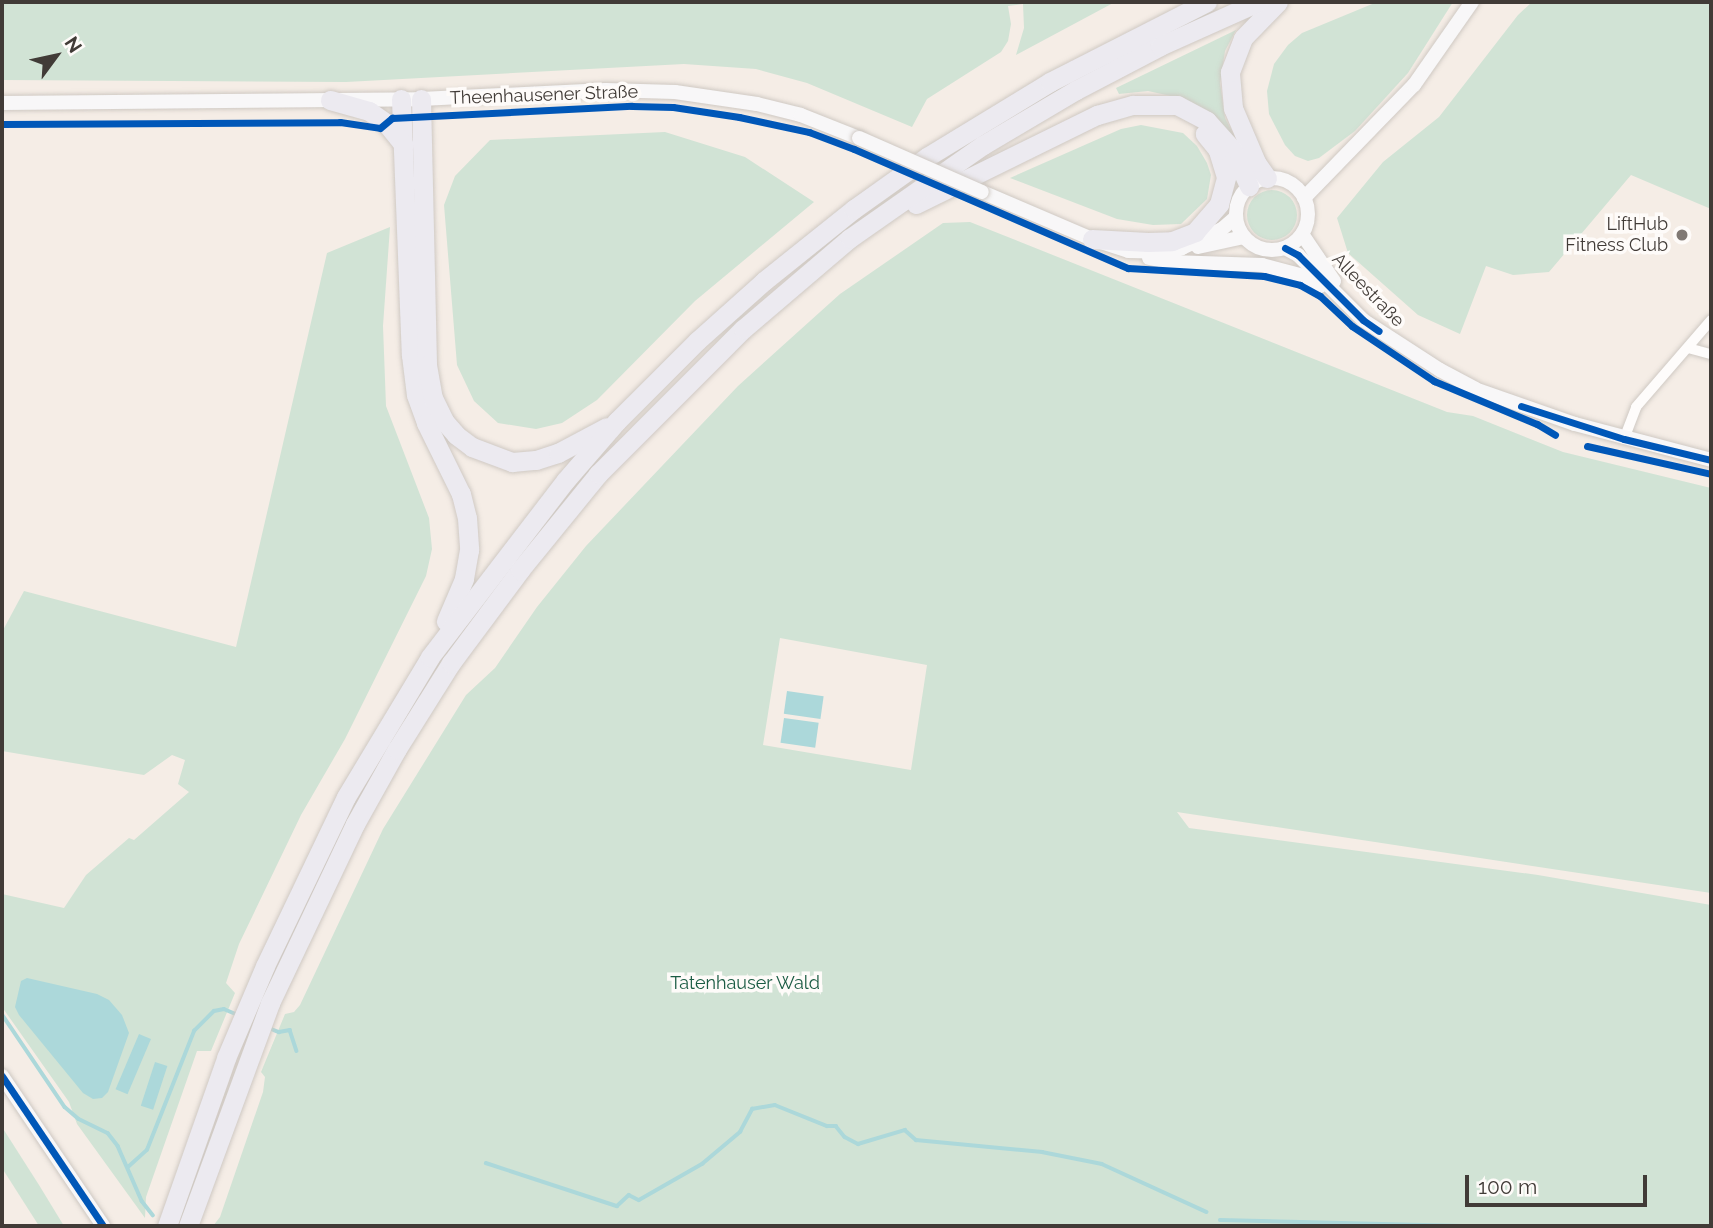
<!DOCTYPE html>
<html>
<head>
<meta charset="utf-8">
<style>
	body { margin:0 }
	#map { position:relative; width:1713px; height:1228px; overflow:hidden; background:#f5ede6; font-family:Raleway,sans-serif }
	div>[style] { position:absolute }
	.green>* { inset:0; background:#d1e3d5 }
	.round { border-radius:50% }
	.water>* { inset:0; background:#acd8da; transform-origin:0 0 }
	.stream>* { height:3.5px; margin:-1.75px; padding:0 1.75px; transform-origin:1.75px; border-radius:1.75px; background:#acd8da }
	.roads { filter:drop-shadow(0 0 2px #cfc9c3) drop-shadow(0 0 2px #cfc9c3) }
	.street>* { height:10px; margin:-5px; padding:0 5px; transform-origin:5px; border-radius:5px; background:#fefcfb }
	.secondary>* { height:14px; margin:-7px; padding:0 7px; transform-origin:7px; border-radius:7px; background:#f8f7f8 }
	.secondary>.ring { margin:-7px; padding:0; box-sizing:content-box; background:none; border:14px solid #f8f7f8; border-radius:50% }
	.highway>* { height:19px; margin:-9.5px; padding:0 9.5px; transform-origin:9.5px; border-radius:9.5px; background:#eceaf0 }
	.bridges { filter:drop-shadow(0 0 2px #cfc9c3) drop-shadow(0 0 2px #cfc9c3) }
	.secondary-bridge>* { height:14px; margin:-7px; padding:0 7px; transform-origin:7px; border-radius:7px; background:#f8f7f8 }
	.cycleway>* { height:7px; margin:-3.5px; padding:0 3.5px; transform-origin:3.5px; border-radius:3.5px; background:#0057b8 }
	.dots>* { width:19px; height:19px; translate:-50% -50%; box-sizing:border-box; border:4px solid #fefbf9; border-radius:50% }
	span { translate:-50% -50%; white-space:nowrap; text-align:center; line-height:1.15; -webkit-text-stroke:7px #fefbf9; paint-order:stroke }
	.street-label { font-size:18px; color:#413b37 }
	.poi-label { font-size:18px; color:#413b37 }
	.right { translate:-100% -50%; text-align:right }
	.park-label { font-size:18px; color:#1a5b43 }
	.frame { position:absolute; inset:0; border:4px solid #413b37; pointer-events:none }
	.north { position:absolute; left:21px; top:21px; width:70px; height:70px; -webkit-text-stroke:5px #fefbf9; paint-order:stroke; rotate:57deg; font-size:19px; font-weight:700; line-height:28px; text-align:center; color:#413b37 }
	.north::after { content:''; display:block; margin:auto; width:24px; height:32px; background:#413b37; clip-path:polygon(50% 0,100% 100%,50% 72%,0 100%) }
	.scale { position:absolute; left:1465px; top:1175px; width:182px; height:32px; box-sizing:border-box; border:4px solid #413b37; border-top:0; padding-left:9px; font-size:21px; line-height:24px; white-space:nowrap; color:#413b37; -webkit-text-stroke:5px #fefbf9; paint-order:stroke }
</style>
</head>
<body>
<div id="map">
	<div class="green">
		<div style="clip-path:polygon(2px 2px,1115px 2px,1016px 55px,1024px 28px,1023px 4px,1008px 6px,1011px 24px,1008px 41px,1001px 52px,927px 99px,912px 127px,807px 83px,756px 69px,684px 64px,346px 82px,2px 80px)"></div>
		<div style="clip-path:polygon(1377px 2px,1453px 2px,1408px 73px,1355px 131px,1319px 158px,1308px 161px,1295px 156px,1285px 145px,1269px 114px,1267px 91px,1274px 64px,1288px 45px,1302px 33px)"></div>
		<div style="clip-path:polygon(1532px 2px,1711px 2px,1711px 209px,1631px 175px,1549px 272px,1513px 275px,1486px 266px,1460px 334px,1418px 315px,1348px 253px,1337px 218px,1383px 162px,1439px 117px,1518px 15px)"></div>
		<div style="clip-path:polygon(1236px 30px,1225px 51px,1220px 83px,1225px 118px,1236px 140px,1180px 98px,1148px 91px,1119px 94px,1116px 88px)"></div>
		<div style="clip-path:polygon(1141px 125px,1183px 133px,1197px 146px,1207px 163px,1211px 175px,1207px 199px,1181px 224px,1153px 225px,1117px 219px,1010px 178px,1121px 129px)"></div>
		<div style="clip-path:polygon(665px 132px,745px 157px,814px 202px,695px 301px,597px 400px,562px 423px,536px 429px,498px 423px,474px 401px,457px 365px,444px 205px,455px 176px,490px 140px)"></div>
		<div class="round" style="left:1247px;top:190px;width:50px;height:50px"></div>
		<div style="clip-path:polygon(evenodd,970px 222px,1447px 412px,1473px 416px,1563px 452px,1711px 488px,1711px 893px,1177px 812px,1189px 828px,1538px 875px,1711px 905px,1711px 1226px,213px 1226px,220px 1217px,263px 1092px,265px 1077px,261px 1072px,285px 1014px,294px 1012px,300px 1005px,383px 829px,466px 695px,495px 668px,537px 607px,586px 546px,738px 386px,840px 294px,943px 223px,970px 222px,780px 638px,927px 665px,911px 770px,763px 745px,780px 638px)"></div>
		<div style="clip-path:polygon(390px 227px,383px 326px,386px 406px,429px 518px,432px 549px,426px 576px,345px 739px,301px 815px,239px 944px,226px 983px,235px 993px,211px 1051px,197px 1051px,146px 1197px,145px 1218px,77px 1124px,69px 1102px,2px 1007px,2px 894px,64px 908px,86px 875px,129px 838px,134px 840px,189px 792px,178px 784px,185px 760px,172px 755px,144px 775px,2px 751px,2px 632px,24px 591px,236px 647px,327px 253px)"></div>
		<div style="clip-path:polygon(2px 1127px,39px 1185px,64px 1226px,39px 1226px,2px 1168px)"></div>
	</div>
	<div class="water">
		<div style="left:787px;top:691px;width:37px;height:23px;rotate:8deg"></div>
		<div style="left:784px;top:718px;width:35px;height:25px;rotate:8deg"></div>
		<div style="clip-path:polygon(27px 978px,97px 994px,109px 1000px,122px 1015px,129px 1033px,108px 1092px,102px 1098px,93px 1099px,83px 1093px,19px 1015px,15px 1007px,21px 981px)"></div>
		<div style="left:139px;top:1034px;width:13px;height:60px;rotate:23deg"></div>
		<div style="left:155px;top:1062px;width:13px;height:46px;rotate:18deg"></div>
	</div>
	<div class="stream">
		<div style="left:2px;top:1014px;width:112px;rotate:55.9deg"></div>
		<div style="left:65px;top:1107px;width:18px;rotate:41deg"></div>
		<div style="left:79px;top:1119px;width:32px;rotate:26deg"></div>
		<div style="left:108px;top:1133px;width:16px;rotate:52deg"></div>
		<div style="left:118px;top:1146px;width:60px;rotate:66.4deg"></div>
		<div style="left:142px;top:1201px;width:18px;rotate:52deg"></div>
		<div style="left:269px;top:1028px;width:11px;rotate:22deg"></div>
		<div style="left:279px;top:1032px;width:11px;rotate:-10deg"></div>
		<div style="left:290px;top:1030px;width:22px;rotate:72deg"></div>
		<div style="left:486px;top:1163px;width:138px;rotate:18.2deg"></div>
		<div style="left:617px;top:1206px;width:16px;rotate:-43deg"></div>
		<div style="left:629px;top:1195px;width:11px;rotate:27deg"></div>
		<div style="left:639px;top:1200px;width:73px;rotate:-29.7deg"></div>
		<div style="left:702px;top:1164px;width:50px;rotate:-40.1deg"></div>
		<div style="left:740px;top:1132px;width:26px;rotate:-62deg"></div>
		<div style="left:752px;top:1109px;width:23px;rotate:-10deg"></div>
		<div style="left:775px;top:1105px;width:56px;rotate:22deg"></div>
		<div style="left:827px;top:1126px;width:9px"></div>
		<div style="left:836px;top:1126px;width:14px;rotate:51deg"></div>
		<div style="left:845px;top:1137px;width:15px;rotate:28deg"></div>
		<div style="left:858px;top:1144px;width:49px;rotate:-16.6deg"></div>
		<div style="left:905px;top:1130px;width:15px;rotate:42deg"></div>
		<div style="left:916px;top:1140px;width:127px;rotate:5.4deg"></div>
		<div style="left:1042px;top:1152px;width:61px;rotate:11.3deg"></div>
		<div style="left:1102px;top:1164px;width:115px;rotate:24.6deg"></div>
		<div style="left:128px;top:1167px;width:25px;rotate:-42deg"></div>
		<div style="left:147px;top:1150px;width:128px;rotate:-68.4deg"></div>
		<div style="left:194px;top:1031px;width:28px;rotate:-45deg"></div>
		<div style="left:214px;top:1011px;width:10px;rotate:-11deg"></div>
		<div style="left:224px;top:1009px;width:13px;rotate:23deg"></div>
		<div style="left:1220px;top:1220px;width:253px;rotate:1.4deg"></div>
	</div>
	<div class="roads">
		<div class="street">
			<div style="left:1688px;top:348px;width:24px;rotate:15deg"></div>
			<div style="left:1624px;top:439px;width:34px;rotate:-69deg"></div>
			<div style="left:1636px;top:407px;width:115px;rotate:-49.2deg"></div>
		</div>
		<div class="secondary">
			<div style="left:2px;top:103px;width:419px;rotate:-0.5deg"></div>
			<div style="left:421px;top:99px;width:185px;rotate:-2.8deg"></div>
			<div style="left:606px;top:90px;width:69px;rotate:1.7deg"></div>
			<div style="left:675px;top:92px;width:83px;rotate:8.3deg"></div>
			<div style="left:757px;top:104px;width:45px;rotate:14deg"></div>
			<div style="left:801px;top:115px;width:62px;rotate:21.6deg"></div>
			<div class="ring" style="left:1236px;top:178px;width:58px;height:58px"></div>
			<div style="left:982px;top:192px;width:120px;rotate:23.1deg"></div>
			<div style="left:1092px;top:239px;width:38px;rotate:18deg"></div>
			<div style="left:1128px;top:251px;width:42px;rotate:1.4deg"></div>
			<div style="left:1170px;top:252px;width:13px;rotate:-18deg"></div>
			<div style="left:1182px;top:248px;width:44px;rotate:-25.4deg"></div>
			<div style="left:1222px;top:229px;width:18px;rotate:-41deg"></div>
			<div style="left:1304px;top:198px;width:158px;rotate:-45.8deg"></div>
			<div style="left:1414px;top:85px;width:101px;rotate:-55.1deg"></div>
			<div style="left:1302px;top:234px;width:57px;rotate:55.8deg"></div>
			<div style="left:1198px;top:247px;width:46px;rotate:-12.5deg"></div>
			<div style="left:1285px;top:248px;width:15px;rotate:28deg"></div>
			<div style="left:1298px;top:255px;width:92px;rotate:45deg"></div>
			<div style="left:1363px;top:320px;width:92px;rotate:33deg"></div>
			<div style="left:1440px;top:370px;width:40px;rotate:28deg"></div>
			<div style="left:1475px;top:389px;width:106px;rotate:19.3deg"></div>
			<div style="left:1575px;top:424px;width:141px;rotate:14.8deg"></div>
			<div style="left:1149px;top:258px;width:21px;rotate:11deg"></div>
			<div style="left:1170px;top:262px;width:92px;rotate:1.9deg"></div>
			<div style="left:1262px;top:265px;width:43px;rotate:14.7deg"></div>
			<div style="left:1304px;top:276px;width:19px;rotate:32deg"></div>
			<div style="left:2px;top:1076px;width:181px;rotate:56deg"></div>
		</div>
		<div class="highway">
			<div style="left:401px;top:99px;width:256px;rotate:87.8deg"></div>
			<div style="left:411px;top:355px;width:40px;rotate:82.9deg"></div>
			<div style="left:416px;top:395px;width:30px;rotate:70deg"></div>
			<div style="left:426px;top:423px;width:79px;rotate:63.8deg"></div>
			<div style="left:461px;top:494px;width:25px;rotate:76deg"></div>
			<div style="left:467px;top:518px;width:32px;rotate:86deg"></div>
			<div style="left:469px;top:550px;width:29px;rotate:100deg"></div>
			<div style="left:464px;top:579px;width:46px;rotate:113.2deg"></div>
			<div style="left:421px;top:99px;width:266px;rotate:88.7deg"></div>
			<div style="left:427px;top:365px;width:34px;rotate:80deg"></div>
			<div style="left:433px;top:398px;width:25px;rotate:64deg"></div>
			<div style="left:444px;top:421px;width:18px;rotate:49deg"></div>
			<div style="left:456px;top:435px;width:20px;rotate:37deg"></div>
			<div style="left:472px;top:447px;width:43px;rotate:20.6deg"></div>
			<div style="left:512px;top:462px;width:24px;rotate:-5deg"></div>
			<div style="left:536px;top:460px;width:23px;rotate:-18deg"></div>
			<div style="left:558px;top:453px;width:55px;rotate:-28deg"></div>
			<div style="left:330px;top:100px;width:41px;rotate:15.8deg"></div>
			<div style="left:369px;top:111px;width:21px;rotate:35deg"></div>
			<div style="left:386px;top:123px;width:28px;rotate:51deg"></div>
			<div style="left:1267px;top:178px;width:19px;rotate:-125deg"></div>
			<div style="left:1256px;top:162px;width:59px;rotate:-113.1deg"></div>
			<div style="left:1233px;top:108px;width:36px;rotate:-95deg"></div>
			<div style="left:1230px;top:72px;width:36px;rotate:-69deg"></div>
			<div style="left:1243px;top:38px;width:50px;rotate:-45.8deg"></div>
			<div style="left:916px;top:204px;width:202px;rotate:-26.2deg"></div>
			<div style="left:1097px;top:115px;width:37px;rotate:-16deg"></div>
			<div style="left:1133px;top:105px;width:44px"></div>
			<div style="left:1177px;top:105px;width:34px;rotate:28deg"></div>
			<div style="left:1207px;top:121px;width:38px;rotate:48deg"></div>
			<div style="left:1232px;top:149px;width:41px;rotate:65.3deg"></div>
			<div style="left:1092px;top:239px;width:56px;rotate:3.1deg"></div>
			<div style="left:1148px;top:242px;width:24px;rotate:-2deg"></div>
			<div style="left:1172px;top:241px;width:25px;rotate:-21deg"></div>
			<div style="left:1195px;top:232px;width:37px;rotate:-49deg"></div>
			<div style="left:1219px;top:204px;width:28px;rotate:-75deg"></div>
			<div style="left:1226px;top:177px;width:28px;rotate:-107deg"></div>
			<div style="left:1218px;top:150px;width:21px;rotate:-129deg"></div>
			<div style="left:167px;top:1226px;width:178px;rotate:-70.6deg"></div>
			<div style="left:226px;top:1058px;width:100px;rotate:-67deg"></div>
			<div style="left:265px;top:966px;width:187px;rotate:-64.4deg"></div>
			<div style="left:346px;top:797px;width:163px;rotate:-59deg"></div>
			<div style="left:430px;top:657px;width:222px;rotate:-52.5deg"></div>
			<div style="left:565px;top:481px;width:79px;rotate:-49.1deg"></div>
			<div style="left:617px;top:421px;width:113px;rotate:-45deg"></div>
			<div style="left:697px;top:341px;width:90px;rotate:-41.8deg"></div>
			<div style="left:764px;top:281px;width:115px;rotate:-38.7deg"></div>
			<div style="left:854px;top:209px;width:90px;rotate:-35.5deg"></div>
			<div style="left:927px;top:157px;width:144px;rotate:-31.4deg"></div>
			<div style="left:1050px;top:82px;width:176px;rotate:-27deg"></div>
			<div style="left:188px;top:1226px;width:238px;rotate:-69.8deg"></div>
			<div style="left:270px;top:1003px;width:198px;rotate:-64.6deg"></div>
			<div style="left:355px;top:824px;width:86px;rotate:-60.8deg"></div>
			<div style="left:397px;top:749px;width:102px;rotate:-57.9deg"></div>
			<div style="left:451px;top:663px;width:116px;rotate:-53.4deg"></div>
			<div style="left:520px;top:570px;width:124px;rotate:-50.9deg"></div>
			<div style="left:598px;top:474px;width:205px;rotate:-45deg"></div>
			<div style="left:743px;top:329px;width:140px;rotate:-40.4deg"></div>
			<div style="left:850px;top:238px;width:162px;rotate:-35deg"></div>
			<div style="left:983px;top:145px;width:108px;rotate:-30.6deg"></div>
			<div style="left:1076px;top:90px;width:95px;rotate:-27.6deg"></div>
			<div style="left:1160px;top:46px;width:107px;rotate:-24.2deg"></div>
		</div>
	</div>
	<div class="bridges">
		<div class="secondary-bridge">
			<div style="left:859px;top:138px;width:134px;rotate:23.7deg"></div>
		</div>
	</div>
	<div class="cycleway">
		<div style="left:2px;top:124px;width:338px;rotate:-0.3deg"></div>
		<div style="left:340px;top:122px;width:40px;rotate:8.5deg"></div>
		<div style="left:380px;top:128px;width:16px;rotate:-40deg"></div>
		<div style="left:392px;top:118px;width:240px;rotate:-2.9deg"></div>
		<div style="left:632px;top:106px;width:41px;rotate:1.4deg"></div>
		<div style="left:673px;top:107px;width:67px;rotate:8.6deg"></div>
		<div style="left:739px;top:117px;width:72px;rotate:12.1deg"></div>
		<div style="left:809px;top:132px;width:48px;rotate:20.7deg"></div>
		<div style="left:854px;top:149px;width:299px;rotate:23.5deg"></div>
		<div style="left:1128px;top:268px;width:136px;rotate:3.4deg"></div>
		<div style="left:1264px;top:276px;width:37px;rotate:14deg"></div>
		<div style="left:1300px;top:285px;width:23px;rotate:29deg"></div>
		<div style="left:1320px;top:296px;width:44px;rotate:43.2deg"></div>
		<div style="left:1352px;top:326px;width:99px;rotate:33.9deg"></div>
		<div style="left:1434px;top:381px;width:112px;rotate:22.7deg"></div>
		<div style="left:1537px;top:424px;width:21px;rotate:31deg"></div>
		<div style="left:1285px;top:248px;width:15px;rotate:28deg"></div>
		<div style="left:1298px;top:255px;width:92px;rotate:45deg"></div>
		<div style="left:1363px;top:320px;width:19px;rotate:35deg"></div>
		<div style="left:1521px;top:406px;width:108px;rotate:17.8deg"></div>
		<div style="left:1624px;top:439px;width:89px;rotate:13.6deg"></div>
		<div style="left:1587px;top:446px;width:127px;rotate:12.7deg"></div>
		<div style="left:2px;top:1076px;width:181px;rotate:56deg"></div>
	</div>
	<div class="dots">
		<div style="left:1682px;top:235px;background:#807974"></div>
	</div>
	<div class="street-label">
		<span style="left:544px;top:95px;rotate:-2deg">Theenhausener Straße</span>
		<span style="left:1368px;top:290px;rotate:46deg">Alleestraße</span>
	</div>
	<div class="poi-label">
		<span class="right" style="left:1668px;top:235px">LiftHub<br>Fitness Club</span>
	</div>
	<div class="park-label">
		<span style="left:745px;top:983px">Tatenhauser Wald</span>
	</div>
	<div class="frame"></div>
	<div class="north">N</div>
	<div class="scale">100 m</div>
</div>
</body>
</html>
